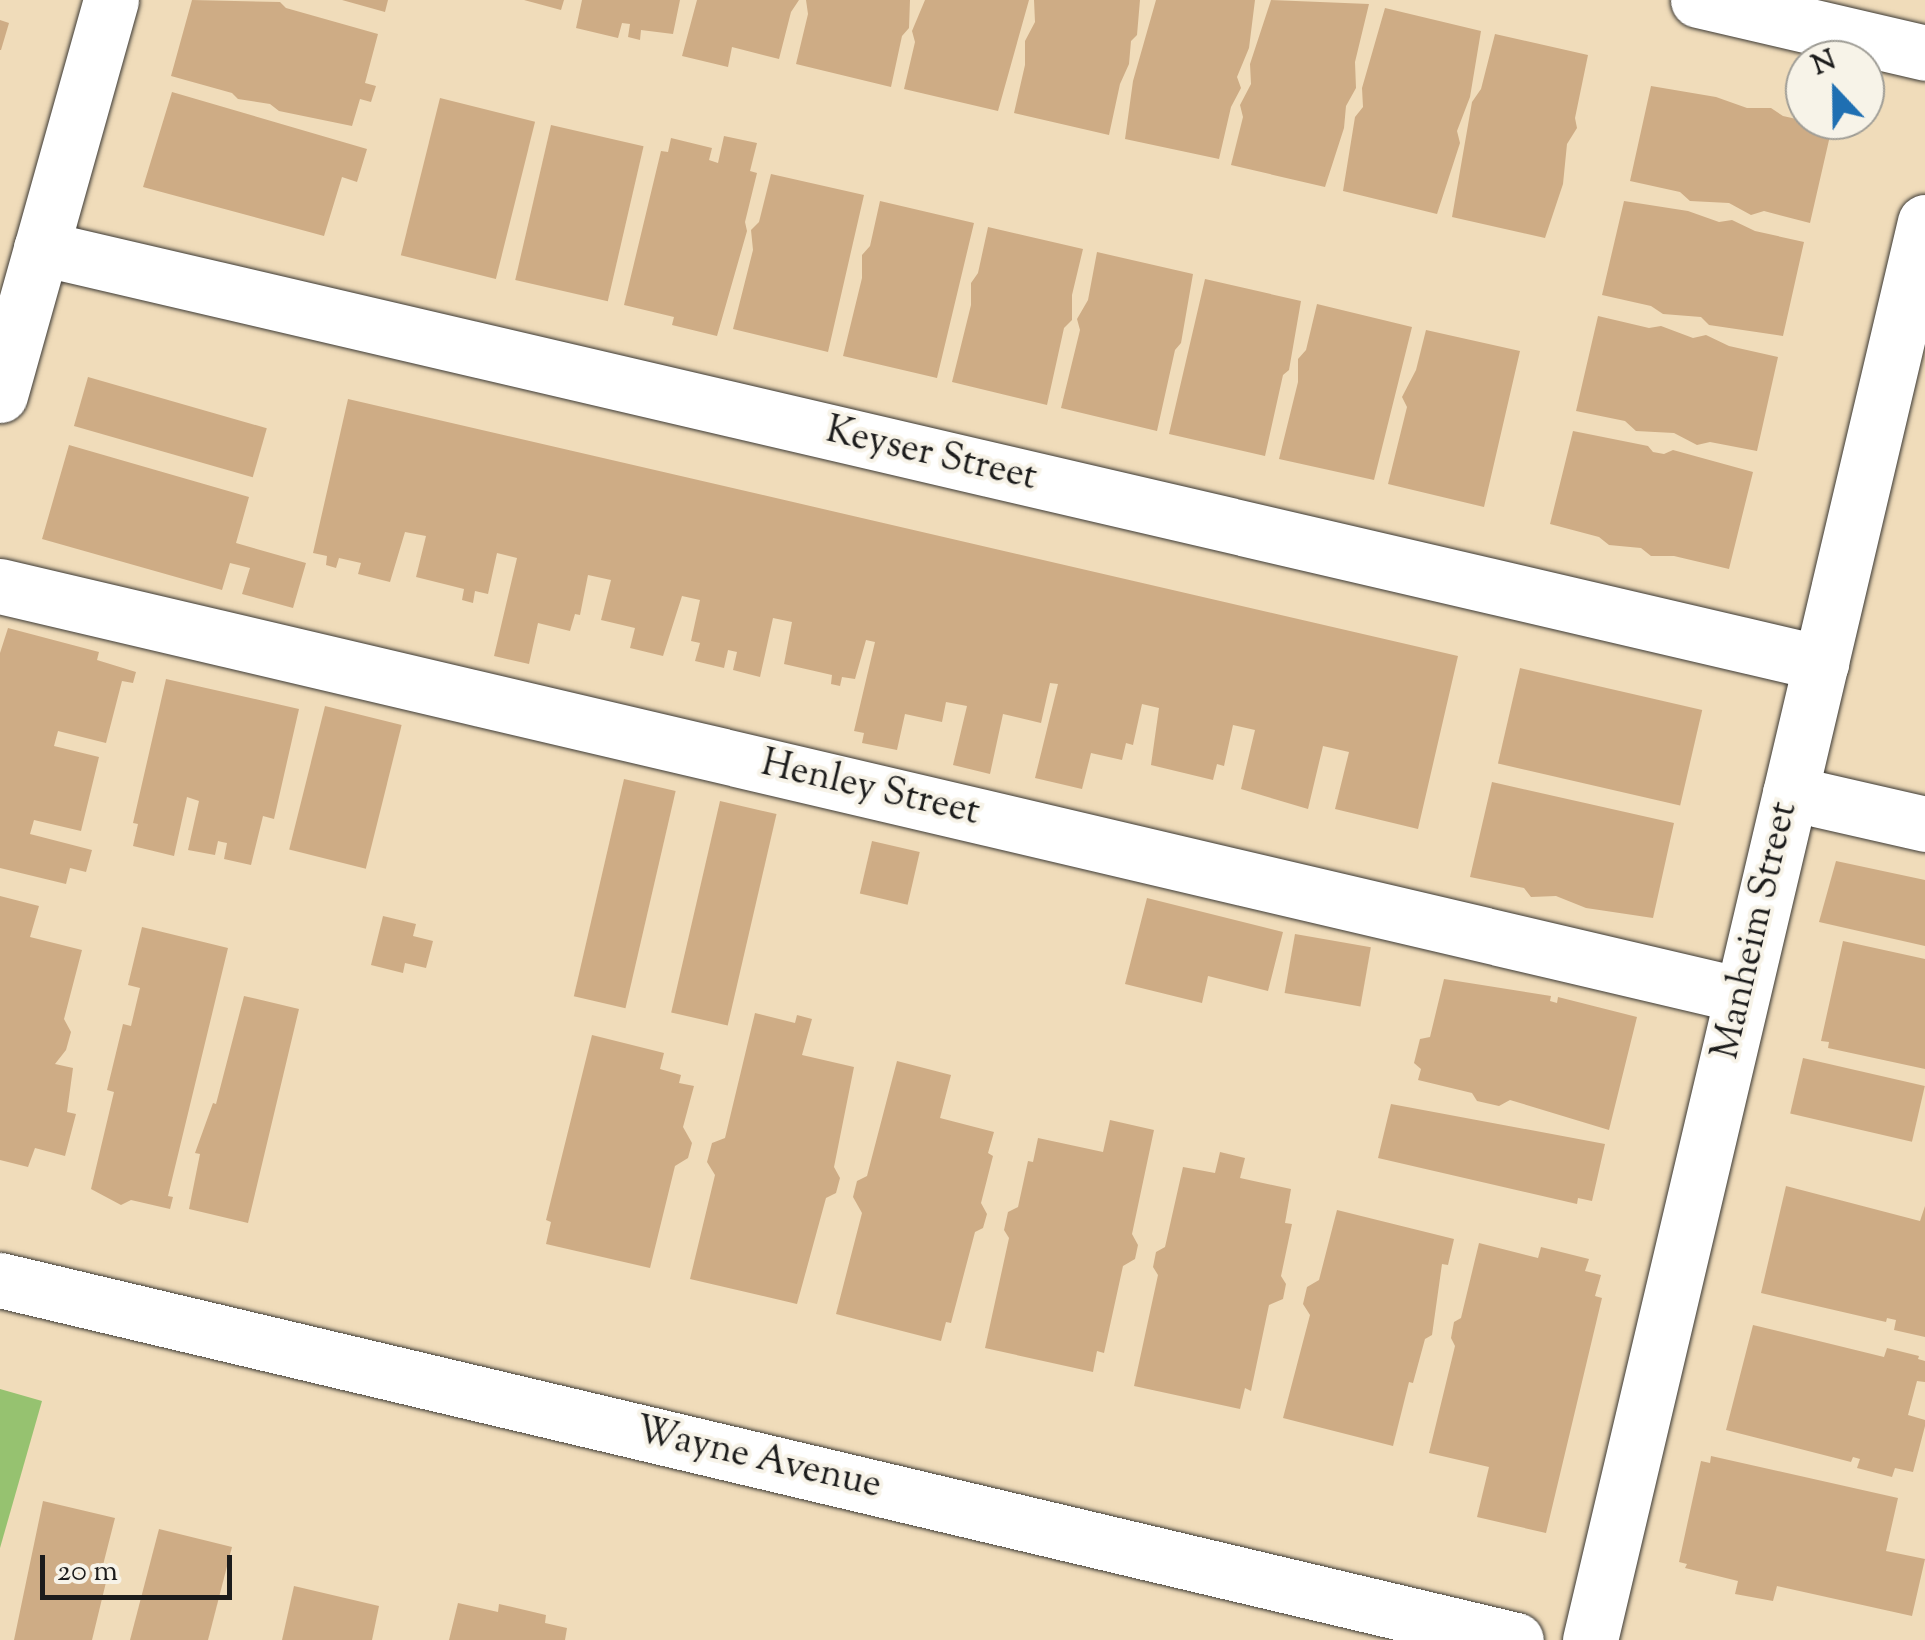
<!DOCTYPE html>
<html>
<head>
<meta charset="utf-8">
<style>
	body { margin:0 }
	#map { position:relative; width:1925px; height:1640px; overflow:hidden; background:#f0dcba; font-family:"Sorts Mill Goudy",serif }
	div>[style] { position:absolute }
	.green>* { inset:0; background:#96c270 }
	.building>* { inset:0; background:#ceac85; transform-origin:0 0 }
	.roads { filter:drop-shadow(0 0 2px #3c3934) drop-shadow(0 0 2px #3c3934) }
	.minor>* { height:55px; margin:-27.5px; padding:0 27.5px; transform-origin:27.5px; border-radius:27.5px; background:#fff }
	.major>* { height:55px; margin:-27.5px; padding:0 27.5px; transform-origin:27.5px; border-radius:27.5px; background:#fff }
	span { translate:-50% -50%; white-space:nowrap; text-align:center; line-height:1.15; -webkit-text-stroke:8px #f7f3e8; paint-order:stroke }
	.street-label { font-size:38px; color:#1c1c1c }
	.north { position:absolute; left:1785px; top:40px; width:100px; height:100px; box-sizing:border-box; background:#f7f3e8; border:2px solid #9f9d96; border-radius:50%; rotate:338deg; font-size:28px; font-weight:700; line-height:40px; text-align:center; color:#1c1c1c }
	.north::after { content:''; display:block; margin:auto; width:35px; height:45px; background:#1f6fb2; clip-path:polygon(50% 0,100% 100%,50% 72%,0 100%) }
	.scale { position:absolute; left:40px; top:1555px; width:192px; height:45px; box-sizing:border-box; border:5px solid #1c1c1c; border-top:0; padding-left:12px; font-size:30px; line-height:35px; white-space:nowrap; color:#1c1c1c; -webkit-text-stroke:8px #f7f3e8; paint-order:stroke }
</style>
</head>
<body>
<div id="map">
	<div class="green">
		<div style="clip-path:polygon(0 1389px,42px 1401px,0 1548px)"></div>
	</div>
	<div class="building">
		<div style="clip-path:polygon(192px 0,280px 2px,286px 8px,378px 34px,365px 83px,376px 86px,371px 102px,360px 99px,352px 126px,279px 111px,270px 104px,238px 99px,232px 93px,171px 76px)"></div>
		<div style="clip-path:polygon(342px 0,388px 0,385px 12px)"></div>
		<div style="clip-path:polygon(524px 0,564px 0,561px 10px)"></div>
		<div style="clip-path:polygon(582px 0,680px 0,673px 34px,641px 30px,640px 40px,628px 37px,630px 24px,622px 23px,618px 38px,576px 28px)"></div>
		<div style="clip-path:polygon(697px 0,799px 0,791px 12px,779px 59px,732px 47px,728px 67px,682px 56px)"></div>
		<div style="clip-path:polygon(806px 0,910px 0,909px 28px,902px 36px,891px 87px,796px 64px,808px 14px)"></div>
		<div style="clip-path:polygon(925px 0,1029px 0,998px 111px,904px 89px,915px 42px,912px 31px)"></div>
		<div style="clip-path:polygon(1034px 0,1140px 0,1137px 35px,1131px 41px,1129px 64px,1120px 84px,1109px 135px,1014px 113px,1025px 65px,1025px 41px,1035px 22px)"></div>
		<div style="clip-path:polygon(1156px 0,1255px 0,1249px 48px,1237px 77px,1241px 88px,1231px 107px,1219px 159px,1125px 139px,1133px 81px)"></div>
		<div style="clip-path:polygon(1271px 0,1369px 4px,1355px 62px,1356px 88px,1346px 106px,1344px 128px,1325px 187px,1231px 165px,1243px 117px,1240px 105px,1251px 84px,1250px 64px)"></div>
		<div style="clip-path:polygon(1385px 8px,1481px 31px,1470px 97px,1457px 131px,1460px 143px,1437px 214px,1343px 191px,1355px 117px,1363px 107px,1362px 88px)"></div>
		<div style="clip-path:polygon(0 20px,9px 23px,1px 50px,0 50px)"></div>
		<div style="clip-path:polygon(1495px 34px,1588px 55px,1575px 118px,1577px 128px,1567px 144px,1563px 184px,1545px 238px,1452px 217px,1472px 102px,1481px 89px)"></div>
		<div style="clip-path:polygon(1651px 86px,1716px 97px,1747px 108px,1771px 108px,1783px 116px,1832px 127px,1810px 223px,1764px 211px,1751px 215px,1729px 203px,1690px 201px,1680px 192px,1630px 181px)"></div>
		<div style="clip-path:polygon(172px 92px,367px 149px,357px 182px,342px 177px,324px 236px,143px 187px)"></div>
		<div style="left:440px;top:98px;width:98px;height:162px;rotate:14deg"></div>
		<div style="left:551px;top:125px;width:95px;height:159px;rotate:13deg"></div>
		<div style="clip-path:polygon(724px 136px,757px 143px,750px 171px,757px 173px,745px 222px,747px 231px,717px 336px,672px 325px,674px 317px,624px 305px,661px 151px,668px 152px,671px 138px,712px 148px,709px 160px,718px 163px)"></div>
		<div style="clip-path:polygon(771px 174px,864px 195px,828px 352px,733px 329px,753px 250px,751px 230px,759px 222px)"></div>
		<div style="clip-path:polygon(880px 201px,974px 223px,937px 378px,843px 356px,862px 278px,862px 255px,870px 246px)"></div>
		<div style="clip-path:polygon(1624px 201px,1688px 211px,1719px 222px,1732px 220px,1755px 231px,1804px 242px,1783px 336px,1709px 325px,1701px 317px,1663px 314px,1651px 306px,1602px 295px)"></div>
		<div style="clip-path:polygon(988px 227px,1083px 249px,1072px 295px,1072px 320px,1064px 328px,1047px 405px,952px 382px,971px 305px,971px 283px,978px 273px)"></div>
		<div style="clip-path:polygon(1097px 252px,1193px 274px,1181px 343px,1175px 350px,1157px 431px,1061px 408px,1080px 330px,1077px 319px,1088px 300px)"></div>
		<div style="clip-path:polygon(1205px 279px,1301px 301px,1289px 370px,1283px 375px,1265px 456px,1169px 434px)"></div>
		<div style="clip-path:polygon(1317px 304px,1412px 327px,1374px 480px,1279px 459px,1298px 382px,1298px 359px,1306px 350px)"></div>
		<div style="clip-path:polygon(1598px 316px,1649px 328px,1661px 326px,1693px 338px,1706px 335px,1729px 346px,1778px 357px,1757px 451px,1710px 442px,1697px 445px,1674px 433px,1636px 431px,1625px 421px,1576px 411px)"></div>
		<div style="clip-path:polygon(1426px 330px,1520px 351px,1484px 507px,1388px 484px,1407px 407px,1402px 397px,1416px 370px)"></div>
		<div style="left:88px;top:377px;width:186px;height:51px;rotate:16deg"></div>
		<div style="clip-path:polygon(348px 399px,1458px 656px,1418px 829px,1335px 809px,1349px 752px,1323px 746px,1308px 809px,1241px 789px,1255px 730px,1233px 725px,1224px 766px,1217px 764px,1213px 780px,1151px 765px,1159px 708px,1142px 704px,1133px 745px,1126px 743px,1122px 760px,1091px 753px,1082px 789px,1035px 778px,1058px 684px,1050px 683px,1041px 723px,1003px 714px,990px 774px,953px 765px,967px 706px,946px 702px,942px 722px,905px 714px,897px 750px,862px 743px,864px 733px,854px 731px,875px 642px,866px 640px,855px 679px,842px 677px,840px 686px,831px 684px,832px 675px,784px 664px,792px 622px,773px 618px,760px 677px,733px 670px,737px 652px,728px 650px,724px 668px,695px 661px,700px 643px,691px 641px,700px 600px,682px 596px,663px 656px,630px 648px,635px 628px,601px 620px,611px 580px,588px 575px,580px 615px,575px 614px,570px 631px,538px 623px,529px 664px,494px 656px,517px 558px,497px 553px,488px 594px,475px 591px,473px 603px,462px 600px,464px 589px,416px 577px,426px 536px,405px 532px,390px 582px,358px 574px,361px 563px,339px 558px,336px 568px,326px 565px,327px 556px,313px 553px)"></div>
		<div style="clip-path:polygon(1573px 431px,1648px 446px,1653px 452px,1664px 454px,1673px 450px,1753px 472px,1729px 569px,1674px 556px,1651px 556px,1641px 548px,1609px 545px,1599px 537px,1550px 524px)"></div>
		<div style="clip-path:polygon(69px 445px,249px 497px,236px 543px,306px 563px,293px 608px,242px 594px,250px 568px,230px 563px,222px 590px,42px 539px)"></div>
		<div style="clip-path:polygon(8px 628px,99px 652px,97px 660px,136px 672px,133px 683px,122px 681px,106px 743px,58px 731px,54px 746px,99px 757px,81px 831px,34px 820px,30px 834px,92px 850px,86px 872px,70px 868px,66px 884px,0 868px,0 653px)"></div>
		<div style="left:1520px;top:668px;width:187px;height:98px;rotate:13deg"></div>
		<div style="clip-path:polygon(166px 679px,299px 709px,274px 819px,263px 816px,251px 865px,224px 859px,227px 843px,222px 842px,218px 841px,215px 855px,188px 850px,199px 801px,187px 797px,174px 856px,133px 846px,138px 824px,133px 823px)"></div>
		<div style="left:325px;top:706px;width:79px;height:148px;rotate:14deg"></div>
		<div style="left:624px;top:779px;width:53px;height:223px;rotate:13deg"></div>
		<div style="clip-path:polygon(1492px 782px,1674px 823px,1653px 918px,1586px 908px,1556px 896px,1531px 897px,1524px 888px,1470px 877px)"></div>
		<div style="left:720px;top:801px;width:58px;height:217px;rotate:13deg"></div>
		<div style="left:872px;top:841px;width:49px;height:54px;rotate:13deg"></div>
		<div style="clip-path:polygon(1836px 861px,1925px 880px,1925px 946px,1819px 922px)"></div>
		<div style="clip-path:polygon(0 896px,39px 906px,30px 937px,82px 950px,64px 1019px,71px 1032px,66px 1050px,55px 1064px,73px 1068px,67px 1112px,76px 1114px,65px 1156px,35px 1148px,28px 1167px,0 1160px)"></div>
		<div style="clip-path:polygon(1147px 898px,1283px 932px,1268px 991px,1208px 976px,1202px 1003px,1125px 984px)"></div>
		<div style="clip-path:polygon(383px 916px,416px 924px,413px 936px,433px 941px,426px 968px,405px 963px,403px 973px,371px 965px)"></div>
		<div style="clip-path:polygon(142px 927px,228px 948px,168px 1196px,173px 1197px,170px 1209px,131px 1200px,121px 1205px,91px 1189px,114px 1092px,107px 1090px,123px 1024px,131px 1026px,140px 988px,128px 985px)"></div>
		<div style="left:1295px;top:934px;width:77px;height:60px;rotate:10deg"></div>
		<div style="clip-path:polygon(1843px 941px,1925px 959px,1925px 1069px,1828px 1048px,1829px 1042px,1821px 1041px)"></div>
		<div style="clip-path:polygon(1444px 979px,1551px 996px,1550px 1001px,1557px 1003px,1558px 997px,1637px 1017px,1609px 1130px,1510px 1100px,1499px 1106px,1477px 1101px,1472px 1093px,1418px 1080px,1421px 1069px,1414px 1063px,1420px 1039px,1430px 1037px)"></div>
		<div style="clip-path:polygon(244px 996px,299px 1009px,248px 1223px,189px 1209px,200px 1154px,195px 1153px,213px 1103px,216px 1104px)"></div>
		<div style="clip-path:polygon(755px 1013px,795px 1023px,797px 1015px,812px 1019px,802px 1055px,854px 1067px,834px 1167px,840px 1178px,836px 1193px,826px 1198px,797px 1304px,690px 1279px,715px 1175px,707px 1162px,712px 1143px,725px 1138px)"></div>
		<div style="clip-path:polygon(592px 1035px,664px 1053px,660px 1069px,681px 1075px,679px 1083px,694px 1086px,683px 1127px,692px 1143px,688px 1158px,675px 1166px,650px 1268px,546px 1244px,551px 1222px,546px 1220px)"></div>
		<div style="left:1803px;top:1058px;width:125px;height:57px;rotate:13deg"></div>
		<div style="clip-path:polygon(897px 1061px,951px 1075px,940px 1118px,994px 1132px,988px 1153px,993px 1156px,981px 1203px,987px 1214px,983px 1228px,975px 1232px,951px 1323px,946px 1322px,941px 1341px,836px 1314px,862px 1213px,853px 1197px,857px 1181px,867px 1176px)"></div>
		<div style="clip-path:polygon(1391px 1104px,1605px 1144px,1592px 1201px,1578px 1198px,1577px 1204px,1378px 1158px)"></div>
		<div style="clip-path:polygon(1110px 1120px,1154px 1130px,1132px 1234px,1138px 1245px,1135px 1259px,1123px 1266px,1104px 1353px,1097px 1351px,1093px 1372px,985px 1348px,1009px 1238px,1004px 1230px,1008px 1212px,1018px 1207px,1028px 1161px,1033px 1162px,1038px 1138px,1103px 1152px)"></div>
		<div style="clip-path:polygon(1220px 1152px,1245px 1158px,1240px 1178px,1291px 1189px,1285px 1223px,1292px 1224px,1281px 1276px,1286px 1284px,1283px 1299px,1269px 1305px,1251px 1391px,1245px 1388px,1240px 1409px,1134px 1386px,1158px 1275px,1153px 1267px,1156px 1252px,1165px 1247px,1183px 1167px,1215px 1173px)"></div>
		<div style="clip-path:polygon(1786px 1186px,1920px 1221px,1925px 1206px,1925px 1337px,1894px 1330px,1896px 1320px,1887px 1318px,1886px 1322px,1761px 1293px)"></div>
		<div style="clip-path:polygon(1337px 1210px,1454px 1239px,1448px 1265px,1442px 1264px,1432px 1335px,1425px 1339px,1413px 1383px,1409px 1382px,1393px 1446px,1283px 1418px,1310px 1315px,1303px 1304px,1307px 1287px,1319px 1280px)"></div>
		<div style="clip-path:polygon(1479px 1243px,1538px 1258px,1541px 1247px,1589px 1259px,1585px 1271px,1601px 1275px,1595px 1296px,1602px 1298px,1546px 1533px,1477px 1517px,1489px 1467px,1429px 1453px,1455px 1346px,1451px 1338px,1454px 1322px,1461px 1318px)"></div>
		<div style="clip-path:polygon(1753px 1325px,1884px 1357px,1887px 1348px,1919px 1356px,1918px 1359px,1925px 1361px,1925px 1382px,1917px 1381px,1908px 1415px,1925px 1420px,1925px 1426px,1913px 1472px,1895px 1468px,1892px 1477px,1857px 1468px,1860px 1459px,1853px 1457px,1851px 1462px,1726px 1430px)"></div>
		<div style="clip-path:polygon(1711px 1456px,1898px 1498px,1886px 1551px,1925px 1559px,1912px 1616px,1777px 1586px,1773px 1601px,1735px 1594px,1738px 1581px,1685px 1568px,1687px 1564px,1679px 1562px,1701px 1461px,1710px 1463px)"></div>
		<div style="clip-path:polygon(43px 1501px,115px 1518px,101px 1573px,108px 1574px,92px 1640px,14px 1640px)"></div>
		<div style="clip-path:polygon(159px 1529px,232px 1547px,208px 1640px,130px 1640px)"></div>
		<div style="clip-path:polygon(294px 1586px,379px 1606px,372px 1640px,282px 1640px)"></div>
		<div style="clip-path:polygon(458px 1603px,498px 1612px,499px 1604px,546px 1615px,545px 1623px,567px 1628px,565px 1640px,449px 1640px)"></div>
	</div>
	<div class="roads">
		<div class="minor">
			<div style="left:1698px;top:0;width:233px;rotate:13.1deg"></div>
			<div style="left:41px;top:248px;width:1828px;rotate:13.12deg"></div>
			<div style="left:0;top:395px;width:410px;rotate:-74.3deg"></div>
			<div style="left:0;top:586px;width:1788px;rotate:13.22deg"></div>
			<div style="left:1790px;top:793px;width:139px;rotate:12.9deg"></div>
			<div style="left:1590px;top:1640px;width:1457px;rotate:-76.71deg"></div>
		</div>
		<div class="major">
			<div style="left:0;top:1280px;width:1558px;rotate:13.36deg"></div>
		</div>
	</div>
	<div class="street-label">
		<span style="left:931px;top:456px;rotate:13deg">Keyser Street</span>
		<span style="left:870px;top:790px;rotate:13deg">Henley Street</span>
		<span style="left:1757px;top:931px;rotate:-77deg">Manheim Street</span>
		<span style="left:758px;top:1460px;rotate:13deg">Wayne Avenue</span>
	</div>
	<div class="north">N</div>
	<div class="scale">20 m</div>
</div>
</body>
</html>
